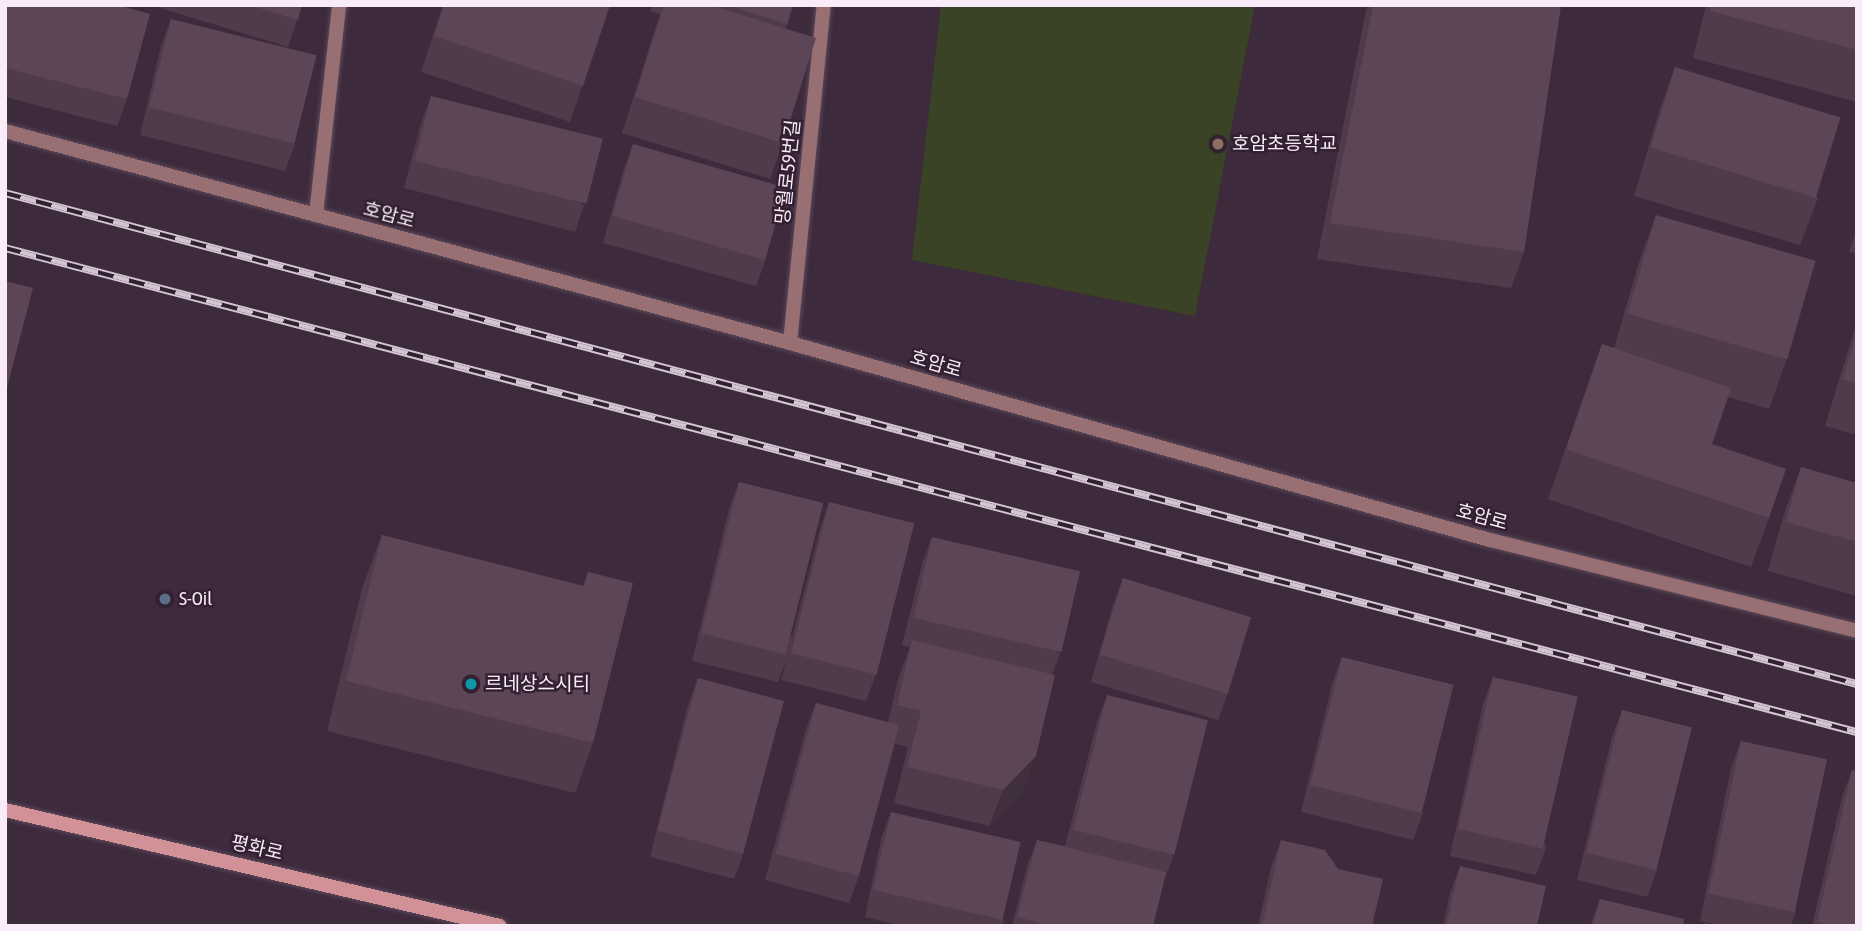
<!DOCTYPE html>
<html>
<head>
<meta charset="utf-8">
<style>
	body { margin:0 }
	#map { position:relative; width:1862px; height:931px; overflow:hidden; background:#3d2a3c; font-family:"Asap Condensed","Noto Sans KR",sans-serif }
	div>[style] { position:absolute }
	.green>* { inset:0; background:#3a4325 }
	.roads { filter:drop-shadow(0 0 2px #5b495a) drop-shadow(0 0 2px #5b495a) }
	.minor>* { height:14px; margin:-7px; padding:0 7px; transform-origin:7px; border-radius:7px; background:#986f72 }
	.secondary>* { height:14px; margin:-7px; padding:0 7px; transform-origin:7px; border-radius:7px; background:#d19196 }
	.rail>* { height:8px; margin-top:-4px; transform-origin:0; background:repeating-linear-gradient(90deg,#332032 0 16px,#d3c5d2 0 32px); box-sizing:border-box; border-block:2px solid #d3c5d2 }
	.wall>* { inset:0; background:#4f3b4b }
	.shaded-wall>* { inset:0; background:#40303d }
	.building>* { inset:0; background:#5c4557; transform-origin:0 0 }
	.dots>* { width:19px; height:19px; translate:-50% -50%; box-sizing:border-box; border:4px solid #332032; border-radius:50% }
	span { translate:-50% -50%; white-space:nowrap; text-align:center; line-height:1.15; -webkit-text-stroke:5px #332032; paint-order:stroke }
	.poi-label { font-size:19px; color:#f9ecf8 }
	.left { translate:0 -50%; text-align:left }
	.street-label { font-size:19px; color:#f9ecf8 }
	.frame { position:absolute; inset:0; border:7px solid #f9ecf8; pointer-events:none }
</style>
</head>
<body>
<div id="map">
	<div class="green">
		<div style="clip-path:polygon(941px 5px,1255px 5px,1195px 316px,912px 260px)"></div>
	</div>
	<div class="roads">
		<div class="minor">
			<div style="left:5px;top:131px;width:813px;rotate:15.11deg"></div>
			<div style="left:790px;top:343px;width:727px;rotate:15.72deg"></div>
			<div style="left:1490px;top:540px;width:378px;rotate:13.9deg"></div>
			<div style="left:316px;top:215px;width:211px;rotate:-83.7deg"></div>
			<div style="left:790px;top:343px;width:340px;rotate:-84.3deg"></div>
		</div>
		<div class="secondary">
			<div style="left:5px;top:810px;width:508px;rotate:13.19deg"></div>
		</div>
	</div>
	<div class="rail">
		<div style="left:5px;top:193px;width:1916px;rotate:14.85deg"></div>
		<div style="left:5px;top:248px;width:1914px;rotate:14.65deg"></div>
	</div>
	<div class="wall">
		<div style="clip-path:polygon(7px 5px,118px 5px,127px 99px,117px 126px,5px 97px,5px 10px)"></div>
		<div style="clip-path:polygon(160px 5px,302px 5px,288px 47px,160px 8px)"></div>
		<div style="clip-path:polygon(443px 5px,610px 5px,570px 122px,421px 72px)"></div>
		<div style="clip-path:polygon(652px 5px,793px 5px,786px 29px,783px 143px,770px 179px,622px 133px,660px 14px,650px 11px)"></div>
		<div style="clip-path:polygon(1367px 5px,1561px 5px,1524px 252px,1511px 288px,1317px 259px)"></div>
		<div style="clip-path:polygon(1706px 5px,1857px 5px,1857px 102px,1693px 58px)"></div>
		<div style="clip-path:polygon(171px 19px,295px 144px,285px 171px,140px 135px,161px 46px)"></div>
		<div style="clip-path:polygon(1675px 67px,1818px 198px,1800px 245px,1634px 196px,1658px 115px)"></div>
		<div style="clip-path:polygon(431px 96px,584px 205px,575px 232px,404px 188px,421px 123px)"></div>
		<div style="clip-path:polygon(633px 144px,766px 259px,756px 286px,603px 243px,623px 171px)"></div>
		<div style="clip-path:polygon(1656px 215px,1786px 361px,1769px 409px,1728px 397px,1712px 444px,1769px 518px,1751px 567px,1548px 499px,1602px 344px,1614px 348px,1639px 262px)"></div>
		<div style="clip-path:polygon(1857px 227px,1857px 254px,1849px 252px)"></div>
		<div style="clip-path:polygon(1857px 321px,1857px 435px,1825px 426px)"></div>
		<div style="clip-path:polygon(1801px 467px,1856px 483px,1857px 482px,1857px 596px,1768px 571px,1783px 517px)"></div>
		<div style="clip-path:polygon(739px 482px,792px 638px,820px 529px,829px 502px,876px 674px,866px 701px,781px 680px,787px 658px,778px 682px,692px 661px,729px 509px)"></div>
		<div style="clip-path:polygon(382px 535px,583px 586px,588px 572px,593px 743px,575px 793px,327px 731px,363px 585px)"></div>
		<div style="clip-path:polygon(932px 537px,1060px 654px,1052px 674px,1023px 792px,989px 826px,894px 803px,908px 747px,895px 744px,859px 876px,849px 903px,765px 880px,806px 729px,816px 703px,888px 722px,899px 676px,910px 647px,902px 645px,922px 564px)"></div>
		<div style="clip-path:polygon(1123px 578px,1228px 693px,1218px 720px,1091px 682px,1113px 605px)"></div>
		<div style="clip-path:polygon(1342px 657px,1423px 813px,1413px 840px,1301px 812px,1332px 684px)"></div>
		<div style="clip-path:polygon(1493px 677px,1546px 848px,1536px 875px,1450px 856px,1483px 704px)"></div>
		<div style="clip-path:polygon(698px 678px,744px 852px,734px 879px,650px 857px,688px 705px)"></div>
		<div style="clip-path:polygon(1107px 695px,1173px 857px,1165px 878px,1153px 926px,1012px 926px,1027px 866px,1037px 840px,1065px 846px,1097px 722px)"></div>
		<div style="clip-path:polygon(1622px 710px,1657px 870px,1647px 897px,1577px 880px,1612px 737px)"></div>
		<div style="clip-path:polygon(1741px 741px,1796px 911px,1791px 926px,1725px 926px,1700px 921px,1731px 768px)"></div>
		<div style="clip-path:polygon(1852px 770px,1857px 926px,1812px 926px,1842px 797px)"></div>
		<div style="clip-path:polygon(891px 812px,1004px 920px,1002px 926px,902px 926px,865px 917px,881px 839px)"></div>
		<div style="clip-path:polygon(1281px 840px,1372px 926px,1258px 926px,1271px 867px)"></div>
		<div style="clip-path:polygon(1460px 866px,1537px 926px,1443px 926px,1450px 893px)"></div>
		<div style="clip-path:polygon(1600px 899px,1683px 926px,1590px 926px)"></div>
	</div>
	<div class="shaded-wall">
		<div style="clip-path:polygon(1036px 756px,1023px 792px,989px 826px,1003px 790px)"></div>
	</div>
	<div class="building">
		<div style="clip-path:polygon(8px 5px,118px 5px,150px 14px,127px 99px,5px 68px,5px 16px)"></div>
		<div style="clip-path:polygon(249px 5px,302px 5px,298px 20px)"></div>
		<div style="clip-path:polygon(444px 5px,610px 5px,583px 86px,434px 36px)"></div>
		<div style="clip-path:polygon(664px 5px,710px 5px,816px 38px,783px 143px,635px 97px)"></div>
		<div style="clip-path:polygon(727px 5px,793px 5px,787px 24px)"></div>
		<div style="clip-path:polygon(1373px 5px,1561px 5px,1524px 252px,1330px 223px)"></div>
		<div style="clip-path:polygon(1712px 5px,1857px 5px,1857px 50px,1710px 11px)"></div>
		<div style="left:171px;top:19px;width:150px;height:91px;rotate:14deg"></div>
		<div style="left:1675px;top:67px;width:173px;height:84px;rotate:17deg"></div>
		<div style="left:431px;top:96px;width:177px;height:67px;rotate:14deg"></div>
		<div style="left:633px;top:144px;width:159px;height:75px;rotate:16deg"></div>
		<div style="left:1656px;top:215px;width:166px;height:103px;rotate:16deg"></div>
		<div style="clip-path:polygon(5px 281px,33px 288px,5px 395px)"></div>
		<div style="clip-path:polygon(1857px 331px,1857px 383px,1843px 379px)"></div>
		<div style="clip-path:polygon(1602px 344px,1731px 388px,1712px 444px,1786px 469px,1769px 518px,1566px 449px)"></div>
		<div style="clip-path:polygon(1801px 467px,1857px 483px,1857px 542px,1786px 522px)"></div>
		<div style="left:739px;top:482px;width:87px;height:156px;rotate:14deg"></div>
		<div style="left:829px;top:502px;width:88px;height:156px;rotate:14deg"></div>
		<div style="clip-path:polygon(382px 535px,584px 586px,588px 572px,633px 583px,593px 743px,346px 681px)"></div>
		<div style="left:932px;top:537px;width:152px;height:83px;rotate:13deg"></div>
		<div style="left:1123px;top:578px;width:134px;height:80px;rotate:17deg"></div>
		<div style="clip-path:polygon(912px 640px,1055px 675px,1036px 756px,1003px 790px,907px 767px,921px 711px,897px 705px)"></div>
		<div style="left:1342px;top:657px;width:115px;height:132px;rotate:14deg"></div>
		<div style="left:1493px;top:677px;width:87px;height:156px;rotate:13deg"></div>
		<div style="left:698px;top:678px;width:89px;height:158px;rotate:15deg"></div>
		<div style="left:1107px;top:695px;width:104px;height:139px;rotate:14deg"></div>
		<div style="left:816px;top:703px;width:86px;height:156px;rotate:15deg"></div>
		<div style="left:1622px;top:710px;width:72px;height:147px;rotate:14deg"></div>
		<div style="left:1741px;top:741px;width:88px;height:156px;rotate:12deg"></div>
		<div style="clip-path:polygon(1852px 770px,1857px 771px,1857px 926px,1831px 926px,1817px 922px)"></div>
		<div style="left:891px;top:812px;width:133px;height:80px;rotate:13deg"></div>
		<div style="clip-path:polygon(1037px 840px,1166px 872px,1153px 926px,1052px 926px,1017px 917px)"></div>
		<div style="clip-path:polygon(1281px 840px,1325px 850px,1338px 869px,1383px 879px,1372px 926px,1262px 926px)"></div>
		<div style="clip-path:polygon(1460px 866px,1546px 886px,1537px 926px,1446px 926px)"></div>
		<div style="clip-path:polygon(1600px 899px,1684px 919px,1683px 926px,1593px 926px)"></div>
		<div style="clip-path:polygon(1704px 923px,1716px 926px,1703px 926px)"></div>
	</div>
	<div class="dots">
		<div style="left:1218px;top:144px;background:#8d6e63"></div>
		<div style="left:165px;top:599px;background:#5c6f8a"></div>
		<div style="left:471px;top:684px;background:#0f9aa8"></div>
	</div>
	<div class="poi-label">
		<span class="left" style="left:1232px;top:144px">호암초등학교</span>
		<span class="left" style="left:179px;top:599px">S-Oil</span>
		<span class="left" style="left:485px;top:684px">르네상스시티</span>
	</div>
	<div class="street-label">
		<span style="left:788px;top:172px;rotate:-84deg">망월로59번길</span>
		<span style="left:389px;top:215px;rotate:15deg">호암로</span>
		<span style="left:936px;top:364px;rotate:16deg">호암로</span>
		<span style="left:1482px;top:517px;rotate:15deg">호암로</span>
		<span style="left:257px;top:848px;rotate:13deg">평화로</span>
	</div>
	<div class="frame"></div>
</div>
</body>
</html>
